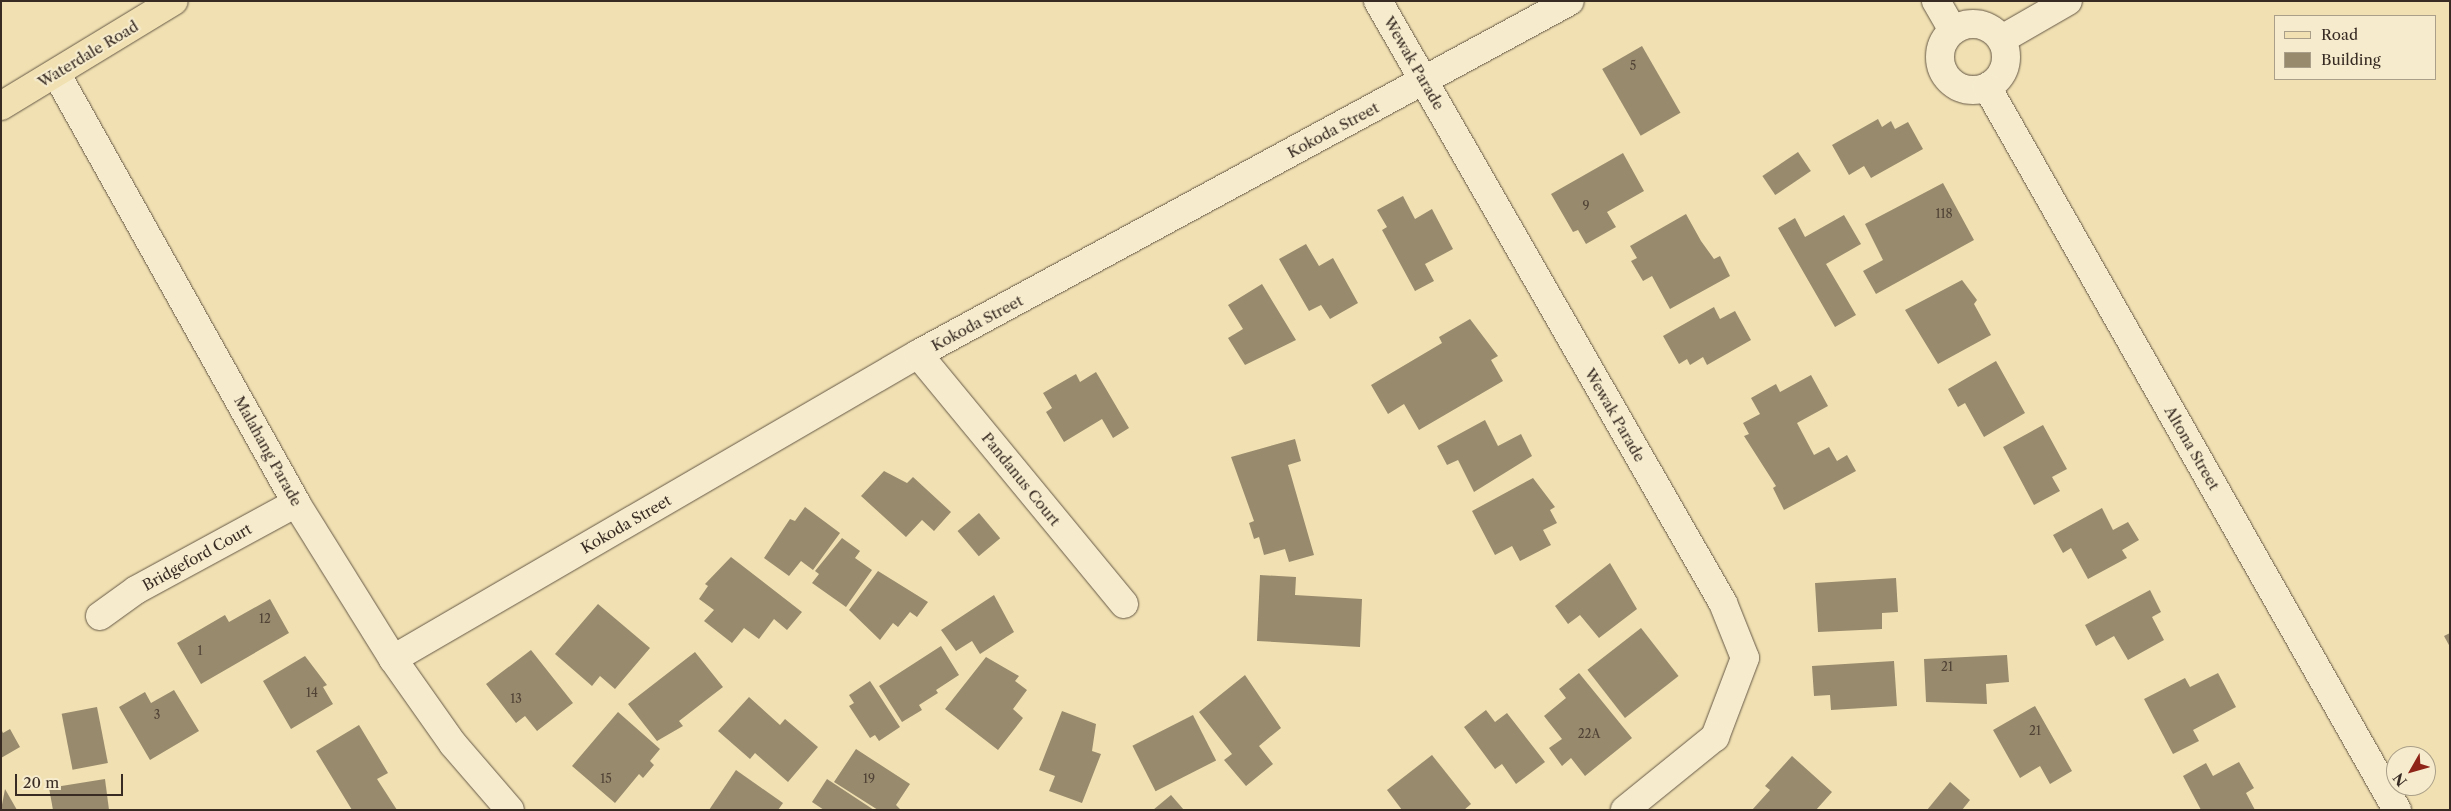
<!DOCTYPE html>
<html>
<head>
<meta charset="utf-8">
<style>
	body { margin:0 }
	#map { position:relative; width:2451px; height:811px; overflow:hidden; background:#f1e1b2; font-family:"Libre Caslon Text",serif }
	div>[style] { position:absolute }
	.building>* { inset:0; background:#988a6d; transform-origin:0 0 }
	.roads { filter:drop-shadow(0 0 1px #665847) drop-shadow(0 0 1px #665847) }
	.street>* { height:28px; margin:-14px; padding:0 14px; transform-origin:14px; border-radius:14px; background:#f6eccd }
	.street>.ring { margin:-14px; padding:0; box-sizing:content-box; background:none; border:28px solid #f6eccd; border-radius:50% }
	.primary>* { height:28px; margin:-14px; padding:0 14px; transform-origin:14px; border-radius:14px; background:#f1e1b2 }
	span { translate:-50% -50%; white-space:nowrap; text-align:center; line-height:1.15; -webkit-text-stroke:4px #f6eccd; paint-order:stroke }
	.number-label { font-size:12px; color:#504336 }
	.number-label span { -webkit-text-stroke-width:0 }
	.street-label { font-size:15px; color:#382b23 }
	.frame { position:absolute; inset:0; border:2px solid #382b23; pointer-events:none }
	.legend { position:absolute; left:2274px; top:15px; width:162px; height:65px; box-sizing:border-box; background:#f6eccd; border:1px solid #aa9f89; margin:0; padding:6px 9px; list-style:none; font-size:15px; color:#382b23 }
	.legend li { display:flex; align-items:center; gap:10px; height:25px }
	.legend b { width:25px; border:1px solid #aa9f89 }
	.north { position:absolute; left:2386px; top:746px; width:50px; height:50px; box-sizing:border-box; background:#f6eccd; border:1px solid #aa9f89; border-radius:50%; rotate:232deg; font-size:14px; font-weight:700; line-height:20px; text-align:center; color:#382b23 }
	.north::after { content:''; display:block; margin:auto; width:18px; height:22px; background:#8f2418; clip-path:polygon(50% 0,100% 100%,50% 72%,0 100%) }
	.scale { position:absolute; left:15px; top:774px; width:108px; height:22px; box-sizing:border-box; border:2px solid #382b23; border-top:0; padding-left:6px; font-size:15px; line-height:18px; white-space:nowrap; color:#382b23; -webkit-text-stroke:4px #f6eccd; paint-order:stroke }
</style>
</head>
<body>
<div id="map">
	<div class="building">
		<div style="left:1642px;top:46px;width:77px;height:46px;rotate:60deg"></div>
		<div style="clip-path:polygon(1878px 119px,1882px 127px,1891px 121px,1895px 129px,1908px 122px,1923px 149px,1871px 178px,1864px 166px,1849px 175px,1832px 145px)"></div>
		<div style="left:1798px;top:152px;width:23px;height:43px;rotate:56deg"></div>
		<div style="clip-path:polygon(1623px 153px,1644px 191px,1607px 212px,1616px 227px,1586px 244px,1578px 230px,1573px 232px,1551px 194px)"></div>
		<div style="clip-path:polygon(1943px 183px,1974px 240px,1876px 294px,1863px 271px,1883px 260px,1865px 224px)"></div>
		<div style="clip-path:polygon(1403px 196px,1415px 219px,1432px 209px,1453px 249px,1425px 264px,1434px 281px,1415px 291px,1382px 230px,1387px 227px,1377px 210px)"></div>
		<div style="clip-path:polygon(1686px 214px,1701px 241px,1714px 259px,1720px 256px,1730px 276px,1670px 309px,1652px 276px,1643px 281px,1631px 261px,1637px 258px,1630px 246px)"></div>
		<div style="clip-path:polygon(1844px 215px,1861px 244px,1826px 264px,1856px 315px,1835px 327px,1778px 228px,1795px 218px,1805px 237px)"></div>
		<div style="clip-path:polygon(1306px 244px,1319px 266px,1333px 258px,1358px 303px,1330px 319px,1321px 305px,1309px 311px,1279px 259px)"></div>
		<div style="clip-path:polygon(1962px 280px,1977px 300px,1974px 304px,1991px 335px,1938px 364px,1905px 310px)"></div>
		<div style="clip-path:polygon(1262px 284px,1296px 340px,1245px 365px,1228px 338px,1243px 329px,1228px 305px)"></div>
		<div style="clip-path:polygon(1714px 307px,1720px 319px,1735px 311px,1751px 340px,1707px 365px,1703px 357px,1690px 365px,1687px 359px,1679px 364px,1663px 336px)"></div>
		<div style="clip-path:polygon(1470px 319px,1498px 356px,1491px 360px,1503px 381px,1419px 430px,1404px 404px,1388px 414px,1371px 385px,1442px 343px,1439px 337px)"></div>
		<div style="clip-path:polygon(1996px 361px,2025px 413px,1984px 437px,1965px 403px,1958px 407px,1948px 389px)"></div>
		<div style="clip-path:polygon(1096px 372px,1129px 428px,1113px 438px,1102px 419px,1064px 442px,1046px 412px,1052px 408px,1043px 393px,1076px 374px,1080px 382px)"></div>
		<div style="clip-path:polygon(1811px 375px,1828px 406px,1797px 423px,1814px 455px,1829px 447px,1837px 461px,1847px 455px,1856px 471px,1784px 510px,1773px 488px,1776px 486px,1744px 436px,1749px 434px,1743px 423px,1760px 414px,1751px 398px,1776px 384px,1780px 392px)"></div>
		<div style="clip-path:polygon(1485px 420px,1498px 446px,1521px 434px,1532px 456px,1474px 492px,1458px 460px,1447px 465px,1437px 446px)"></div>
		<div style="clip-path:polygon(2043px 425px,2067px 469px,2052px 477px,2060px 491px,2034px 505px,2003px 447px)"></div>
		<div style="clip-path:polygon(1295px 439px,1301px 461px,1288px 465px,1314px 555px,1289px 562px,1285px 549px,1264px 555px,1259px 537px,1254px 539px,1249px 523px,1254px 521px,1231px 457px)"></div>
		<div style="clip-path:polygon(884px 471px,907px 483px,913px 477px,951px 512px,934px 531px,922px 520px,906px 537px,861px 496px)"></div>
		<div style="clip-path:polygon(1533px 478px,1555px 507px,1550px 510px,1557px 523px,1543px 530px,1551px 545px,1520px 561px,1512px 546px,1495px 555px,1472px 511px)"></div>
		<div style="clip-path:polygon(805px 507px,840px 533px,813px 570px,801px 561px,789px 576px,764px 558px,790px 519px,795px 521px)"></div>
		<div style="clip-path:polygon(2102px 508px,2113px 530px,2128px 522px,2139px 540px,2122px 550px,2127px 558px,2088px 579px,2071px 548px,2063px 553px,2053px 535px)"></div>
		<div style="left:979px;top:513px;width:33px;height:28px;rotate:50deg"></div>
		<div style="clip-path:polygon(842px 538px,860px 551px,855px 558px,872px 570px,846px 607px,812px 583px,819px 574px,815px 571px)"></div>
		<div style="clip-path:polygon(731px 557px,802px 612px,787px 630px,774px 619px,759px 639px,744px 628px,732px 643px,704px 621px,714px 610px,699px 599px,708px 586px,705px 584px)"></div>
		<div style="clip-path:polygon(1610px 563px,1637px 609px,1599px 638px,1580px 615px,1568px 624px,1555px 606px)"></div>
		<div style="clip-path:polygon(878px 571px,928px 602px,917px 617px,910px 612px,898px 627px,893px 623px,880px 640px,849px 610px)"></div>
		<div style="clip-path:polygon(1260px 575px,1296px 577px,1295px 595px,1362px 599px,1360px 647px,1257px 641px)"></div>
		<div style="clip-path:polygon(1896px 578px,1898px 612px,1882px 613px,1882px 629px,1818px 632px,1815px 583px)"></div>
		<div style="clip-path:polygon(2150px 590px,2161px 612px,2152px 617px,2164px 640px,2128px 660px,2114px 636px,2096px 646px,2085px 625px)"></div>
		<div style="clip-path:polygon(994px 595px,1014px 632px,980px 654px,972px 641px,956px 651px,941px 630px)"></div>
		<div style="clip-path:polygon(270px 599px,289px 633px,201px 684px,177px 643px,225px 615px,229px 622px)"></div>
		<div style="clip-path:polygon(598px 604px,650px 648px,615px 689px,600px 676px,592px 686px,555px 654px)"></div>
		<div style="left:1641px;top:628px;width:61px;height:68px;rotate:52deg"></div>
		<div style="clip-path:polygon(2450px 633px,2450px 647px,2444px 636px)"></div>
		<div style="clip-path:polygon(941px 646px,959px 675px,936px 690px,938px 693px,919px 705px,922px 710px,902px 722px,879px 686px)"></div>
		<div style="clip-path:polygon(531px 650px,573px 703px,537px 731px,525px 716px,516px 723px,486px 684px)"></div>
		<div style="clip-path:polygon(695px 652px,723px 687px,679px 721px,683px 726px,657px 741px,628px 704px)"></div>
		<div style="clip-path:polygon(2007px 655px,2009px 682px,1986px 684px,1987px 704px,1926px 702px,1924px 659px)"></div>
		<div style="clip-path:polygon(305px 656px,327px 685px,323px 687px,333px 704px,291px 729px,263px 681px)"></div>
		<div style="clip-path:polygon(986px 657px,1019px 676px,1015px 681px,1027px 690px,1013px 709px,1023px 718px,998px 750px,945px 709px)"></div>
		<div style="clip-path:polygon(1894px 661px,1897px 706px,1831px 710px,1830px 695px,1814px 696px,1812px 666px)"></div>
		<div style="clip-path:polygon(1579px 673px,1632px 738px,1585px 776px,1571px 758px,1562px 766px,1549px 748px,1562px 739px,1544px 716px,1566px 698px,1559px 689px)"></div>
		<div style="clip-path:polygon(2218px 673px,2236px 707px,2193px 730px,2199px 741px,2173px 754px,2144px 699px,2185px 678px,2190px 687px)"></div>
		<div style="clip-path:polygon(1245px 675px,1281px 728px,1259px 746px,1273px 764px,1246px 786px,1224px 760px,1232px 754px,1199px 712px)"></div>
		<div style="clip-path:polygon(870px 681px,900px 727px,879px 741px,875px 735px,870px 738px,849px 706px,854px 703px,849px 695px)"></div>
		<div style="clip-path:polygon(174px 690px,199px 731px,150px 760px,119px 707px,145px 692px,151px 703px)"></div>
		<div style="clip-path:polygon(749px 697px,780px 725px,785px 719px,818px 747px,788px 782px,755px 753px,750px 759px,718px 731px)"></div>
		<div style="clip-path:polygon(2035px 706px,2072px 771px,2050px 784px,2040px 766px,2020px 778px,1993px 730px)"></div>
		<div style="left:97px;top:707px;width:57px;height:36px;rotate:79deg"></div>
		<div style="clip-path:polygon(1486px 710px,1495px 722px,1507px 713px,1545px 762px,1516px 784px,1502px 764px,1495px 769px,1464px 727px)"></div>
		<div style="clip-path:polygon(1062px 711px,1096px 724px,1092px 751px,1101px 754px,1082px 803px,1049px 791px,1055px 776px,1039px 770px)"></div>
		<div style="clip-path:polygon(618px 712px,660px 749px,650px 761px,654px 765px,643px 778px,639px 774px,615px 803px,572px 766px)"></div>
		<div style="left:1193px;top:715px;width:51px;height:68px;rotate:63deg"></div>
		<div style="clip-path:polygon(359px 725px,388px 773px,377px 779px,397px 810px,352px 810px,316px 751px)"></div>
		<div style="clip-path:polygon(1px 729px,3px 733px,10px 729px,20px 747px,1px 758px)"></div>
		<div style="clip-path:polygon(856px 749px,910px 784px,896px 805px,901px 810px,878px 810px,834px 782px)"></div>
		<div style="clip-path:polygon(1432px 755px,1471px 804px,1464px 810px,1402px 810px,1387px 790px)"></div>
		<div style="clip-path:polygon(1792px 756px,1832px 792px,1816px 810px,1752px 810px,1770px 790px,1765px 786px)"></div>
		<div style="clip-path:polygon(2239px 762px,2254px 788px,2246px 793px,2255px 810px,2201px 810px,2183px 776px,2206px 763px,2213px 776px)"></div>
		<div style="clip-path:polygon(736px 770px,783px 803px,778px 810px,709px 810px)"></div>
		<div style="clip-path:polygon(105px 779px,109px 810px,53px 810px,49px 788px)"></div>
		<div style="clip-path:polygon(827px 779px,874px 810px,824px 810px,812px 802px)"></div>
		<div style="clip-path:polygon(1950px 782px,1970px 800px,1962px 810px,1927px 810px)"></div>
		<div style="clip-path:polygon(5px 789px,17px 810px,1px 810px)"></div>
		<div style="clip-path:polygon(1171px 795px,1184px 810px,1153px 810px)"></div>
	</div>
	<div class="roads">
		<div class="street">
			<div style="left:1378px;top:1px;width:694px;rotate:60.18deg"></div>
			<div style="left:1723px;top:603px;width:59px;rotate:68.2deg"></div>
			<div style="left:1745px;top:658px;width:85px;rotate:110.8deg"></div>
			<div style="left:1715px;top:737px;width:116px;rotate:141deg"></div>
			<div style="left:1936px;top:1px;width:34px;rotate:60deg"></div>
			<div class="ring" style="left:1940px;top:24px;width:38px;height:38px"></div>
			<div style="left:2002px;top:39px;width:76px;rotate:-29.9deg"></div>
			<div style="left:56px;top:73px;width:492px;rotate:60.8deg"></div>
			<div style="left:296px;top:503px;width:184px;rotate:58.1deg"></div>
			<div style="left:393px;top:659px;width:104px;rotate:54.8deg"></div>
			<div style="left:453px;top:744px;width:87px;rotate:49.2deg"></div>
			<div style="left:1987px;top:87px;width:831px;rotate:60.44deg"></div>
			<div style="left:918px;top:354px;width:324px;rotate:50.5deg"></div>
			<div style="left:100px;top:616px;width:44px;rotate:-35.8deg"></div>
			<div style="left:136px;top:590px;width:182px;rotate:-28.5deg"></div>
			<div style="left:393px;top:659px;width:607px;rotate:-30.15deg"></div>
			<div style="left:918px;top:354px;width:741px;rotate:-28.43deg"></div>
		</div>
		<div class="primary">
			<div style="left:1px;top:106px;width:202px;rotate:-31.3deg"></div>
		</div>
	</div>
	<div class="number-label">
		<span style="left:1633px;top:66px">5</span>
		<span style="left:1586px;top:206px">9</span>
		<span style="left:1944px;top:214px">118</span>
		<span style="left:265px;top:619px">12</span>
		<span style="left:200px;top:651px">1</span>
		<span style="left:1947px;top:667px">21</span>
		<span style="left:312px;top:693px">14</span>
		<span style="left:516px;top:699px">13</span>
		<span style="left:157px;top:715px">3</span>
		<span style="left:2035px;top:731px">21</span>
		<span style="left:1589px;top:734px">22A</span>
		<span style="left:606px;top:779px">15</span>
		<span style="left:869px;top:779px">19</span>
	</div>
	<div class="street-label">
		<span style="left:88px;top:54px;rotate:-31deg">Waterdale Road</span>
		<span style="left:1414px;top:63px;rotate:60deg">Wewak Parade</span>
		<span style="left:1333px;top:130px;rotate:-28deg">Kokoda Street</span>
		<span style="left:977px;top:323px;rotate:-28deg">Kokoda Street</span>
		<span style="left:1615px;top:415px;rotate:60deg">Wewak Parade</span>
		<span style="left:2192px;top:448px;rotate:60deg">Altona Street</span>
		<span style="left:268px;top:451px;rotate:61deg">Malahang Parade</span>
		<span style="left:1021px;top:479px;rotate:51deg">Pandanus Court</span>
		<span style="left:626px;top:524px;rotate:-30deg">Kokoda Street</span>
		<span style="left:197px;top:557px;rotate:-29deg">Bridgeford Court</span>
	</div>
	<div class="frame"></div>
	<ul class="legend">
	<li><b style="height:6px;background:#f1e1b2"></b>Road</li>
	<li><b style="height:14px;background:#988a6d"></b>Building</li>
	</ul>
	<div class="north">N</div>
	<div class="scale">20 m</div>
</div>
</body>
</html>
